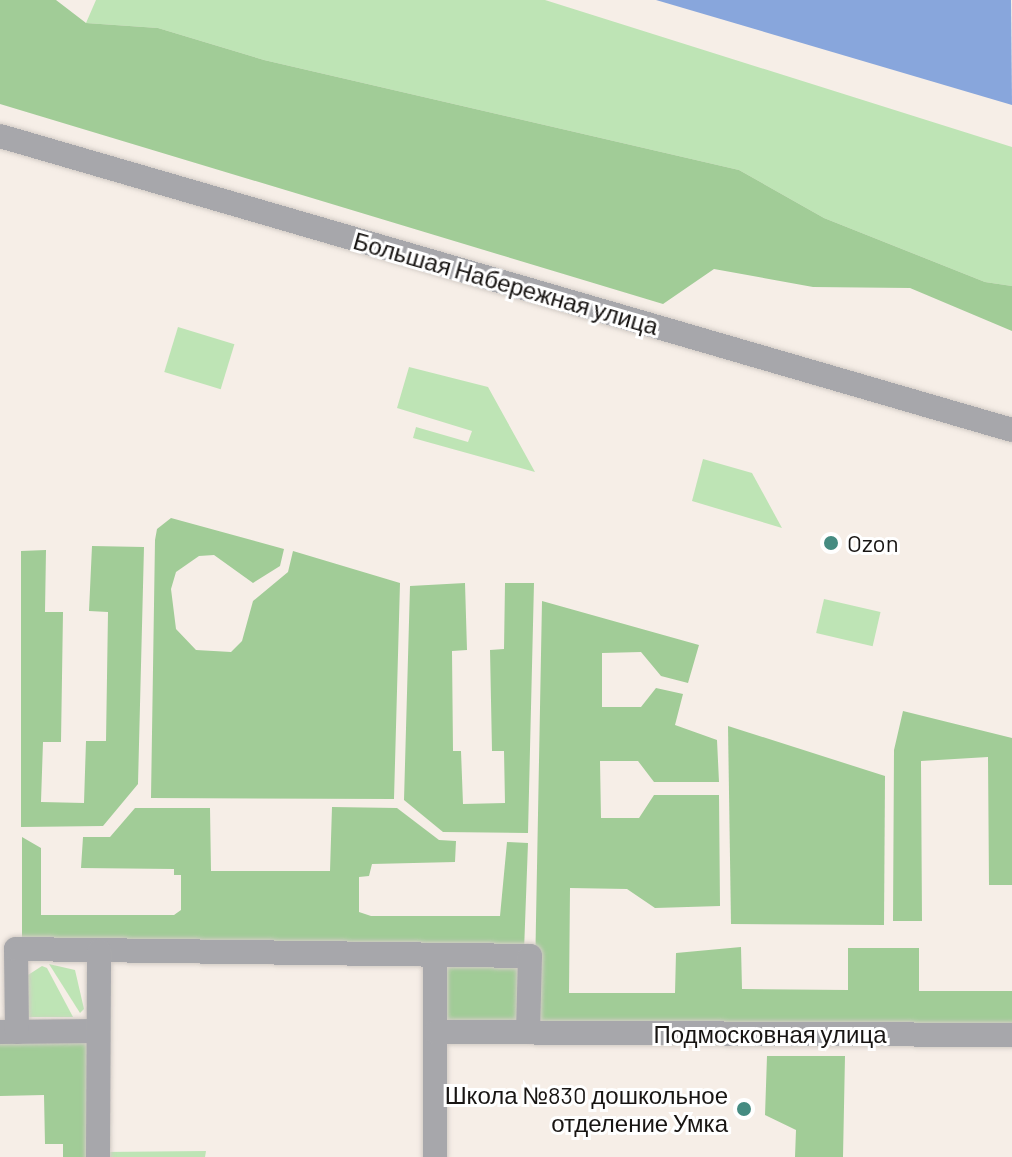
<!DOCTYPE html>
<html>
<head>
<meta charset="utf-8">
<style>
	body { margin:0 }
	#map { position:relative; width:1012px; height:1157px; overflow:hidden; background:#f6eee7; font-family:Barlow,sans-serif }
	div>[style] { position:absolute }
	.green>* { inset:0; background:#bee4b5; transform-origin:0 0 }
	.forest>* { inset:0; background:#a1cc97; transform-origin:0 0 }
	.water>* { inset:0; background:#88a6dc }
	.roads { filter:drop-shadow(0 0 2px #d2cbc5) drop-shadow(0 0 2px #d2cbc5) }
	.minor>* { height:24px; margin:-12px; padding:0 12px; transform-origin:12px; border-radius:12px; background:#a7a7ab }
	.dots>* { width:22px; height:22px; translate:-50% -50%; box-sizing:border-box; border:4px solid #fff; border-radius:50% }
	span { translate:-50% -50%; white-space:nowrap; text-align:center; line-height:1.15; -webkit-text-stroke:6px #fff; paint-order:stroke }
	.street-label { font-size:24px; color:#181513 }
	.poi-label { font-size:24px; color:#181513 }
	.left { translate:0 -50%; text-align:left }
	.right { translate:-100% -50%; text-align:right }
</style>
</head>
<body>
<div id="map">
	<div class="green">
		<div style="clip-path:polygon(96px 0,545px 0,1012px 147px,1012px 286px,985px 282px,824px 218px,739px 170px,264px 60px,158px 28px,86px 23px)"></div>
		<div style="left:178px;top:327px;width:59px;height:47px;rotate:17deg"></div>
		<div style="clip-path:polygon(409px 367px,488px 387px,535px 472px,413px 438px,416px 427px,468px 442px,472px 431px,397px 408px)"></div>
		<div style="clip-path:polygon(703px 459px,752px 473px,782px 528px,692px 501px)"></div>
		<div style="left:824px;top:599px;width:58px;height:35px;rotate:13deg"></div>
		<div style="clip-path:polygon(49px 964px,75px 970px,84px 1009px,80px 1013px)"></div>
		<div style="clip-path:polygon(42px 966px,47px 968px,73px 1017px,26px 1017px,28px 975px)"></div>
		<div style="clip-path:polygon(206px 1151px,205px 1157px,103px 1157px,103px 1152px)"></div>
	</div>
	<div class="forest">
		<div style="clip-path:polygon(0 0,56px 0,86px 23px,158px 28px,264px 60px,739px 170px,824px 218px,985px 282px,1012px 286px,1012px 331px,910px 288px,813px 287px,714px 269px,663px 304px,0 104px)"></div>
		<div style="clip-path:polygon(171px 518px,284px 549px,280px 566px,253px 583px,214px 555px,199px 556px,176px 572px,171px 589px,176px 629px,196px 650px,231px 652px,242px 641px,253px 601px,288px 572px,293px 551px,400px 583px,394px 799px,151px 798px,155px 540px,157px 529px)"></div>
		<div style="clip-path:polygon(92px 546px,144px 547px,138px 784px,103px 826px,21px 827px,21px 551px,46px 550px,45px 612px,63px 612px,61px 742px,43px 742px,41px 802px,84px 803px,86px 741px,106px 741px,108px 612px,89px 611px)"></div>
		<div style="clip-path:polygon(465px 583px,467px 650px,452px 651px,453px 751px,461px 751px,463px 804px,505px 803px,504px 751px,492px 751px,490px 650px,504px 649px,505px 583px,534px 583px,528px 833px,443px 832px,404px 800px,410px 586px)"></div>
		<div style="clip-path:polygon(542px 601px,699px 645px,688px 683px,661px 676px,641px 652px,602px 653px,602px 707px,641px 707px,656px 688px,683px 694px,675px 725px,717px 740px,719px 782px,654px 782px,638px 761px,600px 761px,601px 818px,639px 818px,654px 795px,719px 795px,720px 906px,655px 908px,627px 889px,570px 888px,569px 993px,675px 993px,676px 953px,741px 947px,742px 989px,848px 990px,848px 948px,919px 948px,919px 991px,1012px 991px,1012px 1030px,534px 1027px)"></div>
		<div style="clip-path:polygon(903px 711px,1012px 738px,1012px 885px,989px 885px,988px 757px,921px 761px,922px 921px,893px 921px,894px 750px)"></div>
		<div style="clip-path:polygon(728px 726px,885px 776px,884px 925px,731px 924px)"></div>
		<div style="clip-path:polygon(332px 807px,397px 808px,439px 840px,456px 841px,455px 862px,372px 864px,369px 876px,359px 877px,359px 912px,371px 916px,500px 916px,507px 842px,528px 843px,524px 951px,22px 945px,22px 837px,41px 848px,41px 915px,174px 915px,181px 910px,181px 875px,174px 875px,174px 869px,81px 868px,83px 837px,110px 837px,135px 808px,210px 808px,211px 871px,330px 871px)"></div>
		<div style="left:440px;top:962px;width:84px;height:66px;rotate:1deg"></div>
		<div style="clip-path:polygon(93px 1042px,92px 1157px,63px 1157px,63px 1144px,45px 1144px,44px 1095px,0 1096px,0 1043px)"></div>
		<div style="clip-path:polygon(767px 1056px,845px 1056px,843px 1157px,795px 1157px,796px 1130px,765px 1115px)"></div>
	</div>
	<div class="water">
		<div style="clip-path:polygon(656px 0,1011px 0,1012px 105px)"></div>
	</div>
	<div class="roads">
		<div class="minor">
			<div style="left:0;top:136px;width:1054px;rotate:16.2deg"></div>
			<div style="left:435px;top:957px;width:200px;rotate:90deg"></div>
			<div style="left:0;top:1032px;width:98px;rotate:-0.6deg"></div>
			<div style="left:17px;top:1032px;width:83px;rotate:-90.7deg"></div>
			<div style="left:16px;top:949px;width:514px;rotate:0.78deg"></div>
			<div style="left:530px;top:956px;width:76px;rotate:91.5deg"></div>
			<div style="left:436px;top:1032px;width:576px;rotate:0.3deg"></div>
			<div style="left:98px;top:1157px;width:206px;rotate:-89.7deg"></div>
		</div>
	</div>
	<div class="dots">
		<div style="left:831px;top:543px;background:#458b81"></div>
		<div style="left:744px;top:1109px;background:#458b81"></div>
	</div>
	<div class="street-label">
		<span style="left:506px;top:283px;rotate:16deg">Большая Набережная улица</span>
		<span style="left:770px;top:1034px">Подмосковная улица</span>
	</div>
	<div class="poi-label">
		<span class="left" style="left:847px;top:543px">Ozon</span>
		<span class="right" style="left:728px;top:1109px">Школа №830 дошкольное<br>отделение Умка</span>
	</div>
</div>
</body>
</html>
